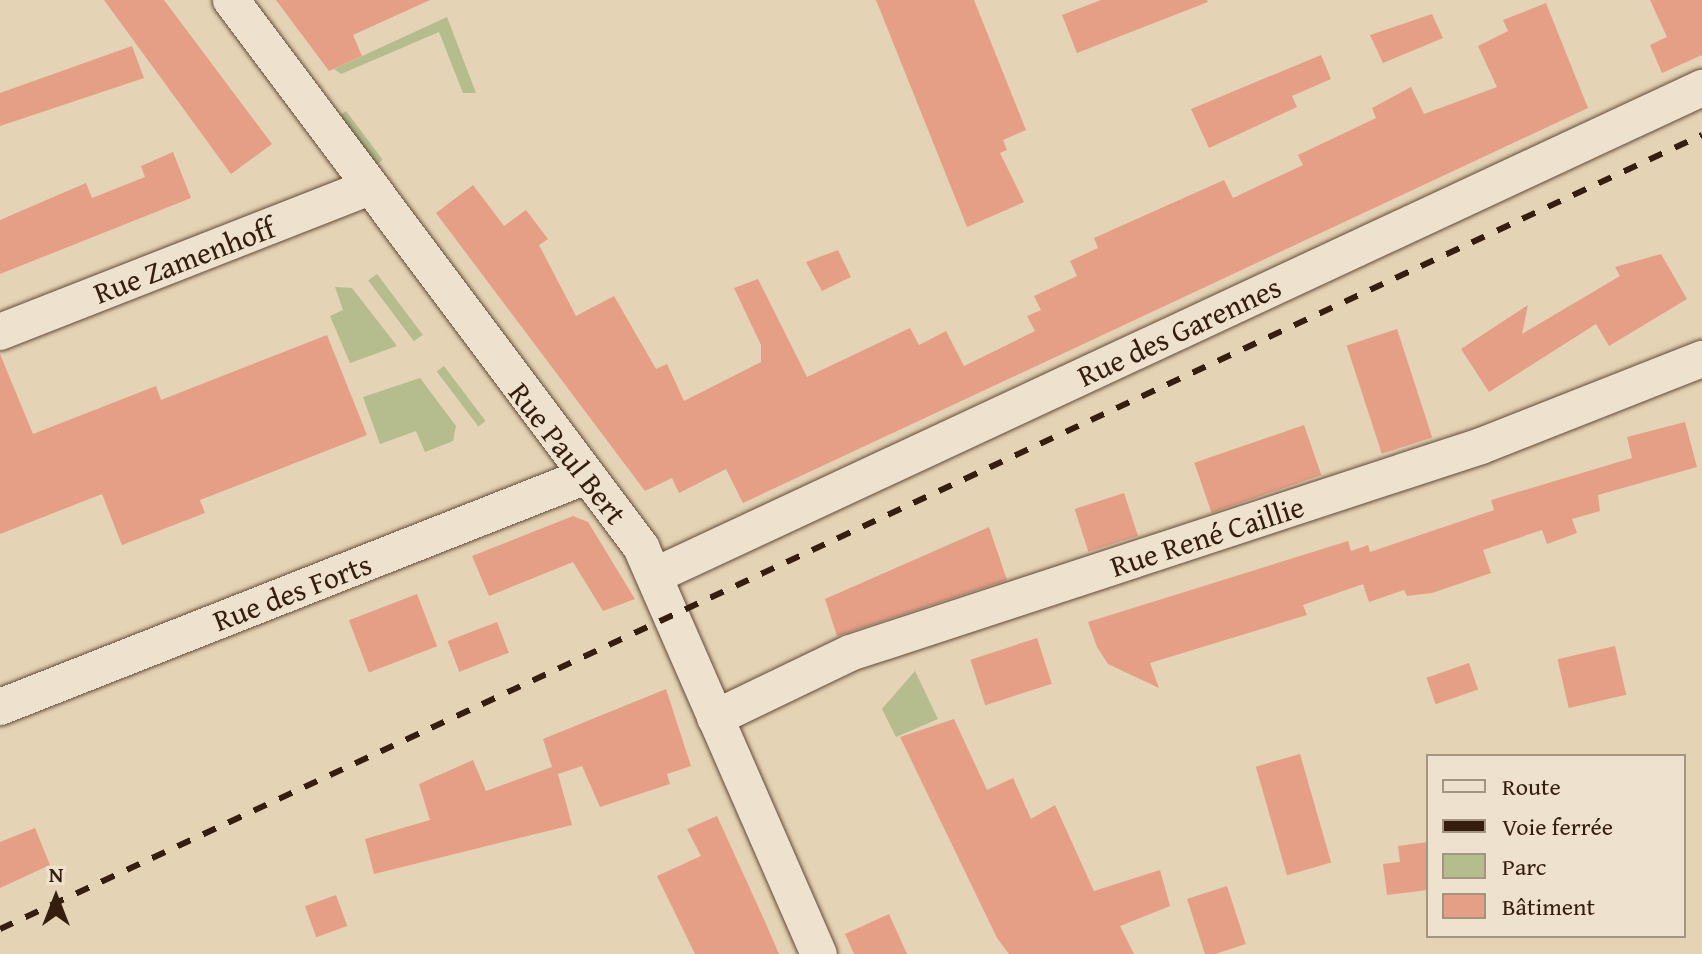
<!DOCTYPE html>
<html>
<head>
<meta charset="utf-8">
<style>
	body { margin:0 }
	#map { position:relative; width:1702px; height:954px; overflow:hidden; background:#e5d3b5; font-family:"Gentium Book Plus",serif }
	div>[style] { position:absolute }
	.green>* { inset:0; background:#b5bc8d; transform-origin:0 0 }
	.building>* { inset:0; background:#e59f87; transform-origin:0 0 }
	.roads { filter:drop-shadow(0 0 2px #624b38) drop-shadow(0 0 2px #624b38) }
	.street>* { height:36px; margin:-18px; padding:0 18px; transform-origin:18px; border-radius:18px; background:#eee2cf }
	.rail>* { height:6px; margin-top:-3px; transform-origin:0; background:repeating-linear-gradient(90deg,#361e0e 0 14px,transparent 0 28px) }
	span { translate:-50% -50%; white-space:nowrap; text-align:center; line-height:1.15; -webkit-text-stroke:6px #eee2cf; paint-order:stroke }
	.street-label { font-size:30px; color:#361e0e }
	.legend { position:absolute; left:1426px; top:754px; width:260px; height:184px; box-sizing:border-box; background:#eee2cf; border:2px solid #a49482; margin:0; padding:10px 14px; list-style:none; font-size:24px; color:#361e0e }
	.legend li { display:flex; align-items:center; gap:16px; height:40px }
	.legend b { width:40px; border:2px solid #a49482 }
	.north { position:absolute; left:16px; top:858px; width:80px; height:80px; -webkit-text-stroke:6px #eee2cf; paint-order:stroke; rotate:0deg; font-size:22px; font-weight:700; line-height:32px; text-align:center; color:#361e0e }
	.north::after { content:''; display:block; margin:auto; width:28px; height:36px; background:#361e0e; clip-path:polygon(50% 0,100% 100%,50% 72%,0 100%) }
</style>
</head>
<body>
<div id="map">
	<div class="green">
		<div style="clip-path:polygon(447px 17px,476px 93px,463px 93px,439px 32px,341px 74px,334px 69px)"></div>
		<div style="left:346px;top:111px;width:61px;height:9px;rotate:53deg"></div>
		<div style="left:377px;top:274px;width:76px;height:11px;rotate:53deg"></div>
		<div style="clip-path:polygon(335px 287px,352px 288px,397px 346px,350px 363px,330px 316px,343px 310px)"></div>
		<div style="left:444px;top:366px;width:69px;height:9px;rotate:53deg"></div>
		<div style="clip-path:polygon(420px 378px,456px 426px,453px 441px,425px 452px,416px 431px,380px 444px,363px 397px)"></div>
		<div style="clip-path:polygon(915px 671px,938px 719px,896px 737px,882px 709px)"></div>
	</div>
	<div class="building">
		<div style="clip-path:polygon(104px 0,164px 0,272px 144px,231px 174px)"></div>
		<div style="clip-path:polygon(276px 0,430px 0,353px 35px,362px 56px,329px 71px)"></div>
		<div style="clip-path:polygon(876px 0,974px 0,1026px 130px,1003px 140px,1007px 150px,1000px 153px,1024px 202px,967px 227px)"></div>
		<div style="clip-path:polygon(1101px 0,1207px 0,1208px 2px,1077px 53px,1062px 15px)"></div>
		<div style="clip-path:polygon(1650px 0,1702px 0,1702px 55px,1662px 73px,1650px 45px,1667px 37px)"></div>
		<div style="clip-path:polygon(1546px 3px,1588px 108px,743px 503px,726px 469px,679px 493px,672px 478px,645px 491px,436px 213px,473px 185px,504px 226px,526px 210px,548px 239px,539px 245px,576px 316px,614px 296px,656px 369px,667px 364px,684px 401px,761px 362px,761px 345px,734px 288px,758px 279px,807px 377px,910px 328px,919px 345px,946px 331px,964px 366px,1035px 331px,1027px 316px,1041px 310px,1034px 296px,1077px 276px,1070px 261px,1098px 248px,1094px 238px,1224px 180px,1233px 198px,1303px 165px,1298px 155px,1376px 118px,1372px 108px,1411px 87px,1424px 114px,1497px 87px,1478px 46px,1508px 31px,1503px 20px)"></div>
		<div style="clip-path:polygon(1432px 14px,1443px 38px,1383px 63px,1370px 35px)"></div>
		<div style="clip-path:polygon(132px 46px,144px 78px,0 126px,0 93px)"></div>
		<div style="clip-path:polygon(1321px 55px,1331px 79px,1292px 96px,1297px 107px,1209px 148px,1191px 109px)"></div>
		<div style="clip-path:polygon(173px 152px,191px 198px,0 274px,0 220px,86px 183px,92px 198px,145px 177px,141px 166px)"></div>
		<div style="clip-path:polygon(838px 250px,851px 277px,822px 291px,806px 262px)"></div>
		<div style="clip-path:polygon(1661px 254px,1687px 299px,1609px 346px,1596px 324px,1489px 392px,1461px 349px,1528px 305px,1522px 334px,1620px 276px,1615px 267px)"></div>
		<div style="left:1397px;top:329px;width:114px;height:53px;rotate:72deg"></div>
		<div style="clip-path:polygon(327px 335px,367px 435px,200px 500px,205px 513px,122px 545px,102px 494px,0 534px,0 354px,33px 434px,156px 386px,161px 400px)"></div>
		<div style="clip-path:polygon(1685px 422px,1697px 467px,1598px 495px,1600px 511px,1572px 519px,1577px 533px,1547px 544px,1542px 530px,1483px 550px,1491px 573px,1432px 593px,1407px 596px,1404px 590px,1369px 602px,1363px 584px,1303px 605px,1307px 615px,1150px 663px,1159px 688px,1108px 664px,1097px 647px,1088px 622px,1348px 541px,1351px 551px,1368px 545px,1370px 552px,1494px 510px,1491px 500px,1632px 458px,1627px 437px)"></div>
		<div style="left:1304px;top:425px;width:53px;height:116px;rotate:71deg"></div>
		<div style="left:1124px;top:493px;width:45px;height:52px;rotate:72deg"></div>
		<div style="clip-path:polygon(573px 516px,588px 522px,635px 599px,603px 611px,573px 562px,489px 596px,472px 556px)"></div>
		<div style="clip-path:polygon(989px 527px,1007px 580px,837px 636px,825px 599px)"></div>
		<div style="left:417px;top:594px;width:56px;height:73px;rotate:69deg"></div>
		<div style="left:497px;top:622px;width:33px;height:53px;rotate:69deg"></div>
		<div style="left:1037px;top:638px;width:48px;height:70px;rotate:72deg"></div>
		<div style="left:1615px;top:646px;width:50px;height:59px;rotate:77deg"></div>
		<div style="left:1469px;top:663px;width:28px;height:45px;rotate:71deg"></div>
		<div style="clip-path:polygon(666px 689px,691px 766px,667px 774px,670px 784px,600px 807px,582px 766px,558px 774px,572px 825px,374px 874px,365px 839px,430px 820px,419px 784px,473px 760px,486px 791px,552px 767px,543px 739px)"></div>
		<div style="clip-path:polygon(954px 719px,987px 790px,1013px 778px,1031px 819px,1055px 805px,1094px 891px,1160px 870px,1170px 906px,1120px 926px,1134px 954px,1009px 954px,997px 938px,900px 737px)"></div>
		<div style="left:1300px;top:754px;width:113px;height:46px;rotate:74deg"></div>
		<div style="clip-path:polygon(717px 816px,766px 924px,779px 954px,695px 954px,657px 876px,701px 856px,687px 829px)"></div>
		<div style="clip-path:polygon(35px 828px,50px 865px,0 888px,0 842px)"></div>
		<div style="clip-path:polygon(1428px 842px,1428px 890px,1387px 895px,1383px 864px,1400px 862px,1398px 846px)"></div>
		<div style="left:1227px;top:886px;width:61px;height:42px;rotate:72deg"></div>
		<div style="left:336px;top:895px;width:33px;height:33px;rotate:70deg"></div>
		<div style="clip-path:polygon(889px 914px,907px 954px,854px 954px,845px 934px)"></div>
	</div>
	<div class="roads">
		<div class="street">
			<div style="left:231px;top:0;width:684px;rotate:53.15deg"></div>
			<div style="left:641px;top:547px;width:444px;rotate:66.4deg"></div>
			<div style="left:0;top:332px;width:395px;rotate:-21.4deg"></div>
			<div style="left:656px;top:575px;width:1154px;rotate:-24.97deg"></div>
			<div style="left:0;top:707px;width:628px;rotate:-21.5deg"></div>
			<div style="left:715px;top:718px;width:150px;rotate:-25.7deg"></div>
			<div style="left:850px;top:653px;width:664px;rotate:-18.16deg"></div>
			<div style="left:1481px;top:446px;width:238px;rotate:-21.5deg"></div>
		</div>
	</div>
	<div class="rail">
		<div style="left:0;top:929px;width:1878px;rotate:-25.01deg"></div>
	</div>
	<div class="street-label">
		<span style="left:184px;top:260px;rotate:-21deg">Rue Zamenhoff</span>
		<span style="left:1179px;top:331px;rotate:-25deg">Rue des Garennes</span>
		<span style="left:568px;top:453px;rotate:52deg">Rue Paul Bert</span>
		<span style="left:1207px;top:536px;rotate:-18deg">Rue René Caillie</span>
		<span style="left:292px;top:592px;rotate:-21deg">Rue des Forts</span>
	</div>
	<ul class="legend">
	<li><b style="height:10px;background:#eee2cf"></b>Route</li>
	<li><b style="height:10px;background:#361e0e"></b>Voie ferrée</li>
	<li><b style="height:22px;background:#b5bc8d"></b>Parc</li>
	<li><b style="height:22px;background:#e59f87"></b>Bâtiment</li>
	</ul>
	<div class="north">N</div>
</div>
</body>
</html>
